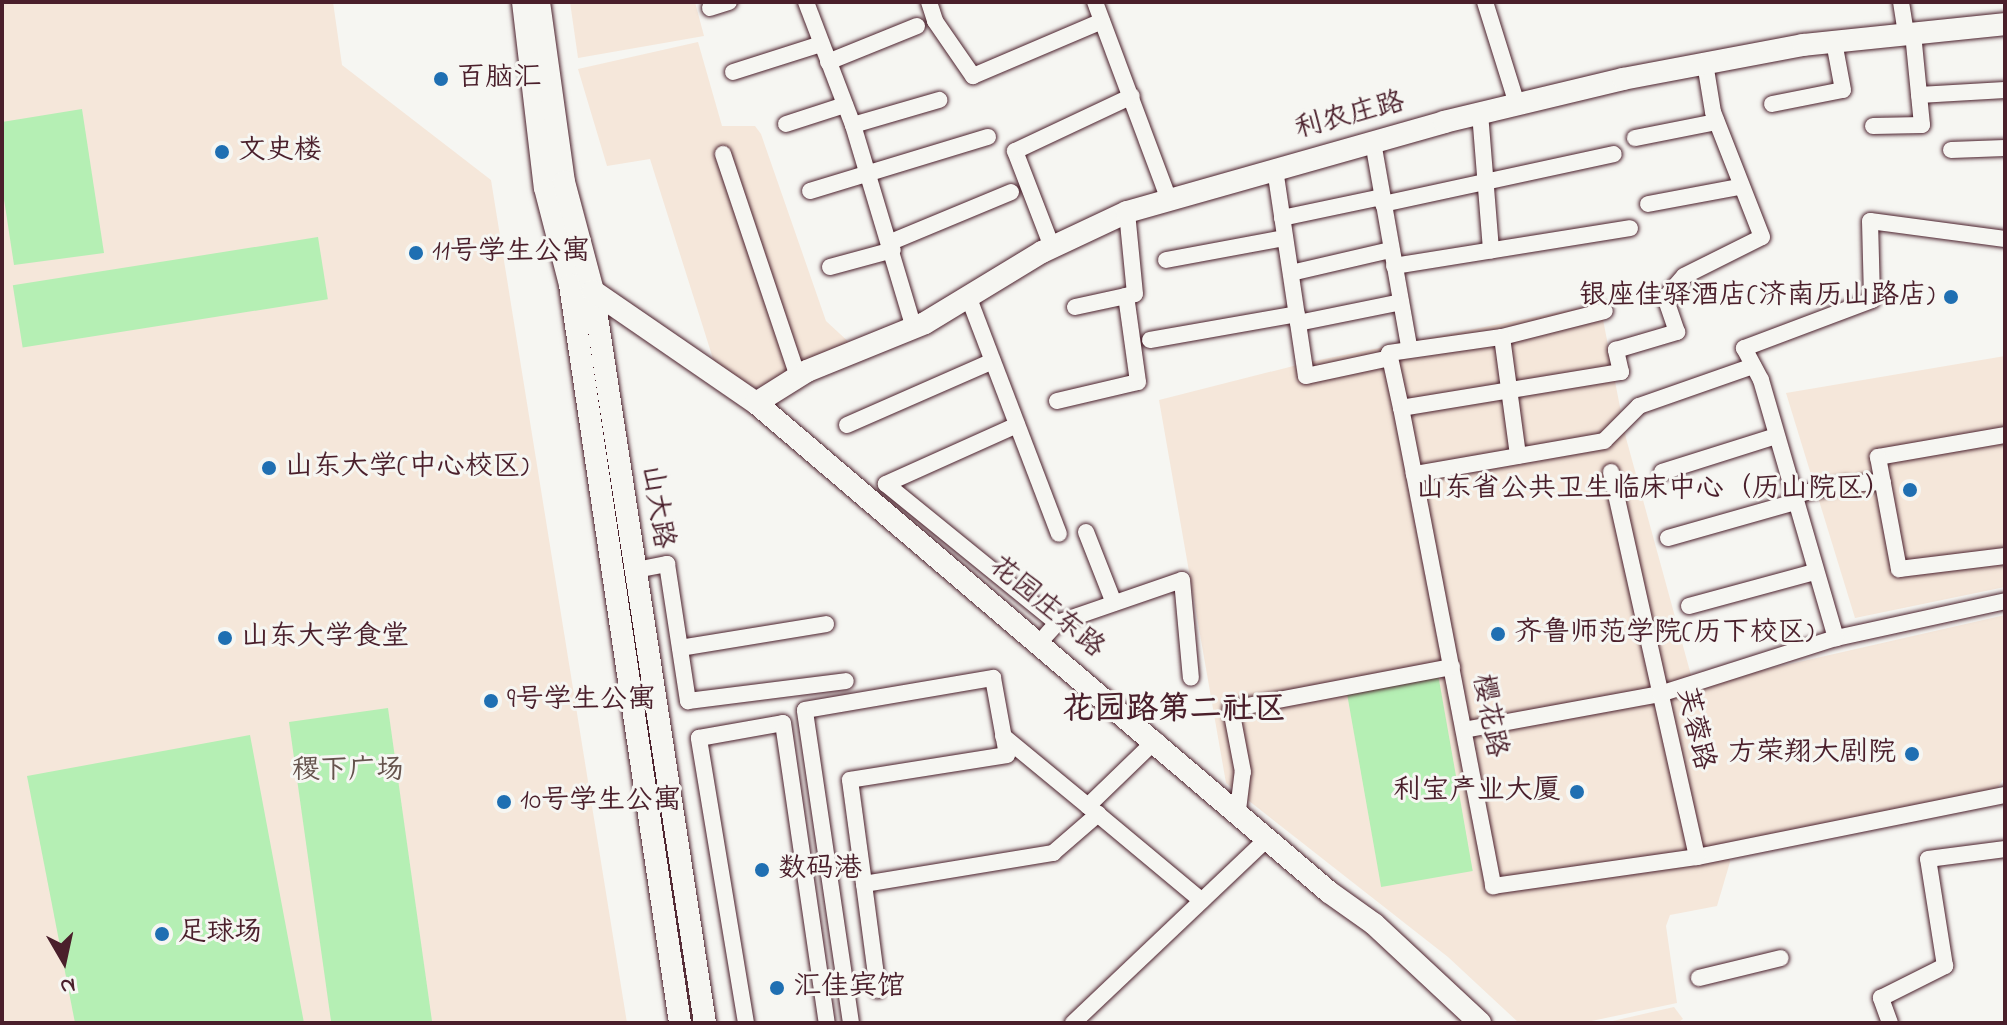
<!DOCTYPE html>
<html>
<head>
<meta charset="utf-8">
<style>
	body { margin:0 }
	#map { position:relative; width:2007px; height:1025px; overflow:hidden; background:#f6f6f2; font-family:"Indie Flower","LXGW WenKai TC",sans-serif }
	div>[style] { position:absolute }
	.built>* { inset:0; background:#f5e7da }
	.green>* { inset:0; background:#b5efb4; transform-origin:0 0 }
	.roads { filter:drop-shadow(0 0 2px #4a1f2b) drop-shadow(0 0 2px #4a1f2b) }
	.street>* { height:16px; margin:-8px; padding:0 8px; transform-origin:8px; border-radius:8px; background:#f6f6f2 }
	.secondary>* { height:22px; margin:-11px; padding:0 11px; transform-origin:11px; border-radius:11px; background:#f6f6f2 }
	.dots>* { width:22px; height:22px; translate:-50% -50%; box-sizing:border-box; border:4px solid #f6f6f2; border-radius:50% }
	span { translate:-50% -50%; white-space:nowrap; text-align:center; line-height:1.15; -webkit-text-stroke:6px #f6f6f2; paint-order:stroke }
	.poi-label { font-size:28px; color:#4a1f2b }
	.left { translate:0 -50%; text-align:left }
	.right { translate:-100% -50%; text-align:right }
	.street-label { font-size:28px; color:#4a1f2b }
	.park-label { font-size:28px; color:#65534d }
	.quarter-label { font-size:32px; color:#4a1f2b; font-weight:700 }
	.frame { position:absolute; inset:0; border:4px solid #4a1f2b; pointer-events:none }
	.north { position:absolute; left:24px; top:921px; width:80px; height:80px; -webkit-text-stroke:6px #f6f6f2; paint-order:stroke; rotate:171deg; font-size:22px; font-weight:700; line-height:32px; text-align:center; color:#4a1f2b }
	.north::after { content:''; display:block; margin:auto; width:28px; height:36px; background:#4a1f2b; clip-path:polygon(50% 0,100% 100%,50% 72%,0 100%) }
</style>
</head>
<body>
<div id="map">
	<div class="built">
		<div style="clip-path:polygon(2px 2px,333px 2px,342px 65px,491px 180px,627px 1023px,2px 1023px)"></div>
		<div style="clip-path:polygon(570px 2px,695px 2px,704px 36px,578px 58px)"></div>
		<div style="clip-path:polygon(698px 42px,722px 126px,755px 126px,761px 134px,826px 321px,852px 345px,756px 388px,715px 365px,650px 159px,607px 166px,578px 69px)"></div>
		<div style="clip-path:polygon(1600px 304px,1626px 438px,1694px 686px,2005px 615px,2005px 777px,1995px 791px,1727px 845px,1730px 862px,1717px 906px,1670px 915px,1666px 926px,1677px 1003px,1582px 1023px,1519px 1023px,1448px 957px,1226px 783px,1159px 400px,1309px 362px)"></div>
		<div style="clip-path:polygon(2005px 356px,2005px 587px,1855px 618px,1786px 393px)"></div>
		<div style="clip-path:polygon(1674px 1007px,1683px 1019px,1677px 1023px,1604px 1023px)"></div>
	</div>
	<div class="green">
		<div style="clip-path:polygon(82px 109px,104px 253px,14px 265px,2px 186px,2px 122px)"></div>
		<div style="left:318px;top:237px;width:63px;height:309px;rotate:81deg"></div>
		<div style="left:1438px;top:674px;width:200px;height:93px;rotate:80deg"></div>
		<div style="left:388px;top:708px;width:318px;height:100px;rotate:82deg"></div>
		<div style="clip-path:polygon(250px 735px,304px 1023px,75px 1023px,27px 776px)"></div>
	</div>
	<div class="roads">
		<div class="street">
			<div style="left:806px;top:2px;width:132px;rotate:69.1deg"></div>
			<div style="left:853px;top:125px;width:212px;rotate:73.3deg"></div>
			<div style="left:929px;top:2px;width:20px;rotate:72deg"></div>
			<div style="left:935px;top:21px;width:67px;rotate:55.4deg"></div>
			<div style="left:973px;top:76px;width:140px;rotate:-23.1deg"></div>
			<div style="left:1095px;top:2px;width:211px;rotate:69.5deg"></div>
			<div style="left:1485px;top:2px;width:107px;rotate:72.6deg"></div>
			<div style="left:1901px;top:2px;width:32px;rotate:81deg"></div>
			<div style="left:710px;top:8px;width:20px;rotate:-18deg"></div>
			<div style="left:828px;top:62px;width:96px;rotate:-22deg"></div>
			<div style="left:733px;top:72px;width:92px;rotate:-17.7deg"></div>
			<div style="left:1919px;top:95px;width:86px;rotate:-3.3deg"></div>
			<div style="left:1772px;top:104px;width:72px;rotate:-11.2deg"></div>
			<div style="left:1843px;top:90px;width:49px;rotate:-100.6deg"></div>
			<div style="left:1480px;top:113px;width:138px;rotate:85.4deg"></div>
			<div style="left:786px;top:124px;width:62px;rotate:-17.9deg"></div>
			<div style="left:853px;top:125px;width:90px;rotate:-16.2deg"></div>
			<div style="left:1873px;top:126px;width:49px;rotate:-1.2deg"></div>
			<div style="left:1922px;top:125px;width:91px;rotate:-95.6deg"></div>
			<div style="left:1635px;top:138px;width:83px;rotate:-11.2deg"></div>
			<div style="left:1373px;top:142px;width:208px;rotate:80deg"></div>
			<div style="left:1951px;top:150px;width:54px;rotate:-2.1deg"></div>
			<div style="left:723px;top:154px;width:235px;rotate:71.4deg"></div>
			<div style="left:1275px;top:169px;width:209px;rotate:81.5deg"></div>
			<div style="left:1306px;top:376px;width:86px;rotate:-12.1deg"></div>
			<div style="left:810px;top:191px;width:186px;rotate:-16.9deg"></div>
			<div style="left:1383px;top:204px;width:236px;rotate:-12.2deg"></div>
			<div style="left:1648px;top:204px;width:93px;rotate:-10.6deg"></div>
			<div style="left:1282px;top:218px;width:102px;rotate:-11.9deg"></div>
			<div style="left:2005px;top:239px;width:136px;rotate:-172.4deg"></div>
			<div style="left:1870px;top:221px;width:79px;rotate:88.5deg"></div>
			<div style="left:1872px;top:300px;width:137px;rotate:159.4deg"></div>
			<div style="left:1744px;top:348px;width:36px;rotate:62deg"></div>
			<div style="left:1761px;top:380px;width:269px;rotate:73.8deg"></div>
			<div style="left:1836px;top:638px;width:173px;rotate:-12.3deg"></div>
			<div style="left:891px;top:242px;width:130px;rotate:-22.6deg"></div>
			<div style="left:1052px;top:247px;width:103px;rotate:-111.1deg"></div>
			<div style="left:1015px;top:151px;width:129px;rotate:-25.2deg"></div>
			<div style="left:1166px;top:260px;width:121px;rotate:-10.5deg"></div>
			<div style="left:1394px;top:266px;width:239px;rotate:-9.1deg"></div>
			<div style="left:830px;top:267px;width:65px;rotate:-15.1deg"></div>
			<div style="left:1291px;top:273px;width:103px;rotate:-13deg"></div>
			<div style="left:970px;top:301px;width:249px;rotate:69.1deg"></div>
			<div style="left:1075px;top:307px;width:61px;rotate:-12.2deg"></div>
			<div style="left:1135px;top:294px;width:82px;rotate:-95.6deg"></div>
			<div style="left:1298px;top:323px;width:105px;rotate:-11.5deg"></div>
			<div style="left:1502px;top:337px;width:106px;rotate:-14.2deg"></div>
			<div style="left:1150px;top:340px;width:149px;rotate:-10deg"></div>
			<div style="left:1753px;top:366px;width:121px;rotate:160.7deg"></div>
			<div style="left:1639px;top:406px;width:49px;rotate:135deg"></div>
			<div style="left:1604px;top:441px;width:193px;rotate:170.1deg"></div>
			<div style="left:1414px;top:474px;width:420px;rotate:79.1deg"></div>
			<div style="left:1493px;top:886px;width:206px;rotate:-8.1deg"></div>
			<div style="left:1697px;top:857px;width:314px;rotate:-11.4deg"></div>
			<div style="left:1057px;top:401px;width:83px;rotate:-13.2deg"></div>
			<div style="left:1138px;top:382px;width:87px;rotate:-97.9deg"></div>
			<div style="left:1401px;top:408px;width:56px;rotate:-102.3deg"></div>
			<div style="left:1389px;top:353px;width:114px;rotate:-8.1deg"></div>
			<div style="left:1502px;top:337px;width:120px;rotate:82.3deg"></div>
			<div style="left:847px;top:425px;width:159px;rotate:-23.7deg"></div>
			<div style="left:1017px;top:425px;width:144px;rotate:155.8deg"></div>
			<div style="left:886px;top:484px;width:220px;rotate:39.1deg"></div>
			<div style="left:2005px;top:435px;width:129px;rotate:170.2deg"></div>
			<div style="left:1878px;top:457px;width:114px;rotate:79.4deg"></div>
			<div style="left:1899px;top:569px;width:107px;rotate:-7deg"></div>
			<div style="left:1611px;top:472px;width:394px;rotate:77.4deg"></div>
			<div style="left:1662px;top:472px;width:120px;rotate:-17.5deg"></div>
			<div style="left:1414px;top:474px;width:67px;rotate:-101.1deg"></div>
			<div style="left:1401px;top:408px;width:223px;rotate:-9.3deg"></div>
			<div style="left:1621px;top:372px;width:23px;rotate:-103deg"></div>
			<div style="left:1616px;top:350px;width:64px;rotate:-16.4deg"></div>
			<div style="left:1677px;top:332px;width:36px;rotate:-109deg"></div>
			<div style="left:1665px;top:298px;width:29px;rotate:-49deg"></div>
			<div style="left:1684px;top:276px;width:87px;rotate:-26.6deg"></div>
			<div style="left:1762px;top:237px;width:134px;rotate:-111.4deg"></div>
			<div style="left:1713px;top:112px;width:50px;rotate:-99.3deg"></div>
			<div style="left:1862px;top:483px;width:21px;rotate:-3deg"></div>
			<div style="left:1793px;top:495px;width:55px;rotate:-11.5deg"></div>
			<div style="left:1086px;top:532px;width:76px;rotate:68.5deg"></div>
			<div style="left:1668px;top:538px;width:132px;rotate:-15.8deg"></div>
			<div style="left:636px;top:570px;width:32px;rotate:-11deg"></div>
			<div style="left:667px;top:564px;width:139px;rotate:81.3deg"></div>
			<div style="left:688px;top:701px;width:159px;rotate:-7.2deg"></div>
			<div style="left:1689px;top:606px;width:130px;rotate:-15.2deg"></div>
			<div style="left:1040px;top:642px;width:25px;rotate:-48deg"></div>
			<div style="left:1057px;top:623px;width:132px;rotate:-19deg"></div>
			<div style="left:1182px;top:580px;width:98px;rotate:84.8deg"></div>
			<div style="left:680px;top:648px;width:148px;rotate:-9.3deg"></div>
			<div style="left:1464px;top:730px;width:199px;rotate:-10.4deg"></div>
			<div style="left:1660px;top:694px;width:185px;rotate:-17.7deg"></div>
			<div style="left:1003px;top:736px;width:110px;rotate:39.5deg"></div>
			<div style="left:1156px;top:740px;width:95px;rotate:135.9deg"></div>
			<div style="left:1088px;top:806px;width:148px;rotate:39.8deg"></div>
			<div style="left:1238px;top:810px;width:38px;rotate:-83deg"></div>
			<div style="left:1243px;top:772px;width:64px;rotate:-100.8deg"></div>
			<div style="left:1231px;top:709px;width:225px;rotate:-10.8deg"></div>
			<div style="left:864px;top:884px;width:107px;rotate:82.5deg"></div>
			<div style="left:1699px;top:978px;width:84px;rotate:-13.7deg"></div>
			<div style="left:746px;top:1023px;width:289px;rotate:-99.4deg"></div>
			<div style="left:699px;top:738px;width:85px;rotate:-10.1deg"></div>
			<div style="left:783px;top:723px;width:303px;rotate:81.7deg"></div>
			<div style="left:851px;top:1023px;width:316px;rotate:-98.4deg"></div>
			<div style="left:805px;top:710px;width:191px;rotate:-9.7deg"></div>
			<div style="left:993px;top:678px;width:78px;rotate:79.7deg"></div>
			<div style="left:1007px;top:755px;width:159px;rotate:171deg"></div>
			<div style="left:850px;top:780px;width:105px;rotate:82.3deg"></div>
			<div style="left:864px;top:884px;width:192px;rotate:-9.3deg"></div>
			<div style="left:1053px;top:853px;width:60px;rotate:-40.9deg"></div>
			<div style="left:1073px;top:1023px;width:270px;rotate:-43.5deg"></div>
			<div style="left:1890px;top:1023px;width:27px;rotate:-110deg"></div>
			<div style="left:1881px;top:998px;width:72px;rotate:-26.6deg"></div>
			<div style="left:1945px;top:966px;width:108px;rotate:-99deg"></div>
			<div style="left:1928px;top:859px;width:78px;rotate:-7.4deg"></div>
		</div>
		<div class="secondary">
			<div style="left:523px;top:2px;width:187px;rotate:83.3deg"></div>
			<div style="left:545px;top:188px;width:100px;rotate:75.5deg"></div>
			<div style="left:570px;top:285px;width:746px;rotate:81.52deg"></div>
			<div style="left:539px;top:2px;width:182px;rotate:82.1deg"></div>
			<div style="left:564px;top:182px;width:113px;rotate:75.1deg"></div>
			<div style="left:593px;top:291px;width:741px;rotate:81.3deg"></div>
			<div style="left:593px;top:291px;width:198px;rotate:34.5deg"></div>
			<div style="left:756px;top:403px;width:753px;rotate:40.48deg"></div>
			<div style="left:1329px;top:892px;width:55px;rotate:35.4deg"></div>
			<div style="left:1374px;top:924px;width:145px;rotate:43deg"></div>
			<div style="left:756px;top:403px;width:60px;rotate:-32.1deg"></div>
			<div style="left:807px;top:371px;width:127px;rotate:-22.1deg"></div>
			<div style="left:925px;top:323px;width:137px;rotate:-31.3deg"></div>
			<div style="left:1042px;top:252px;width:94px;rotate:-25.2deg"></div>
			<div style="left:1127px;top:212px;width:330px;rotate:-15.8deg"></div>
			<div style="left:1444px;top:122px;width:184px;rotate:-13.5deg"></div>
			<div style="left:1623px;top:79px;width:183px;rotate:-10.7deg"></div>
			<div style="left:1803px;top:45px;width:203px;rotate:-5.9deg"></div>
		</div>
	</div>
	<div class="dots">
		<div style="left:441px;top:79px;background:#1f6fb2"></div>
		<div style="left:222px;top:152px;background:#1f6fb2"></div>
		<div style="left:416px;top:253px;background:#1f6fb2"></div>
		<div style="left:1951px;top:297px;background:#1f6fb2"></div>
		<div style="left:269px;top:468px;background:#1f6fb2"></div>
		<div style="left:1910px;top:490px;background:#1f6fb2"></div>
		<div style="left:1498px;top:634px;background:#1f6fb2"></div>
		<div style="left:225px;top:638px;background:#1f6fb2"></div>
		<div style="left:491px;top:701px;background:#1f6fb2"></div>
		<div style="left:1912px;top:754px;background:#1f6fb2"></div>
		<div style="left:1577px;top:792px;background:#1f6fb2"></div>
		<div style="left:504px;top:802px;background:#1f6fb2"></div>
		<div style="left:762px;top:870px;background:#1f6fb2"></div>
		<div style="left:162px;top:934px;background:#1f6fb2"></div>
		<div style="left:777px;top:988px;background:#1f6fb2"></div>
	</div>
	<div class="poi-label">
		<span class="left" style="left:457px;top:79px">百脑汇</span>
		<span class="left" style="left:238px;top:152px">文史楼</span>
		<span class="left" style="left:432px;top:253px">11号学生公寓</span>
		<span class="right" style="left:1935px;top:297px">银座佳驿酒店(济南历山路店)</span>
		<span class="left" style="left:285px;top:468px">山东大学(中心校区)</span>
		<span class="right" style="left:1892px;top:490px">山东省公共卫生临床中心（历山院区）</span>
		<span class="left" style="left:1514px;top:634px">齐鲁师范学院(历下校区)</span>
		<span class="left" style="left:241px;top:638px">山东大学食堂</span>
		<span class="left" style="left:507px;top:701px">9号学生公寓</span>
		<span class="right" style="left:1896px;top:754px">方荣翔大剧院</span>
		<span class="right" style="left:1561px;top:792px">利宝产业大厦</span>
		<span class="left" style="left:520px;top:802px">10号学生公寓</span>
		<span class="left" style="left:778px;top:870px">数码港</span>
		<span class="left" style="left:178px;top:934px">足球场</span>
		<span class="left" style="left:793px;top:988px">汇佳宾馆</span>
	</div>
	<div class="street-label">
		<span style="left:1350px;top:117px;rotate:-15deg">利农庄路</span>
		<span style="left:656px;top:507px;rotate:81deg">山大路</span>
		<span style="left:1046px;top:608px;rotate:40deg">花园庄东路</span>
		<span style="left:1488px;top:716px;rotate:79deg">樱花路</span>
		<span style="left:1694px;top:729px;rotate:77deg">芙蓉路</span>
	</div>
	<div class="park-label">
		<span style="left:348px;top:772px">稷下广场</span>
	</div>
	<div class="quarter-label">
		<span style="left:1174px;top:711px">花园路第二社区</span>
	</div>
	<div class="frame"></div>
	<div class="north">N</div>
</div>
</body>
</html>
